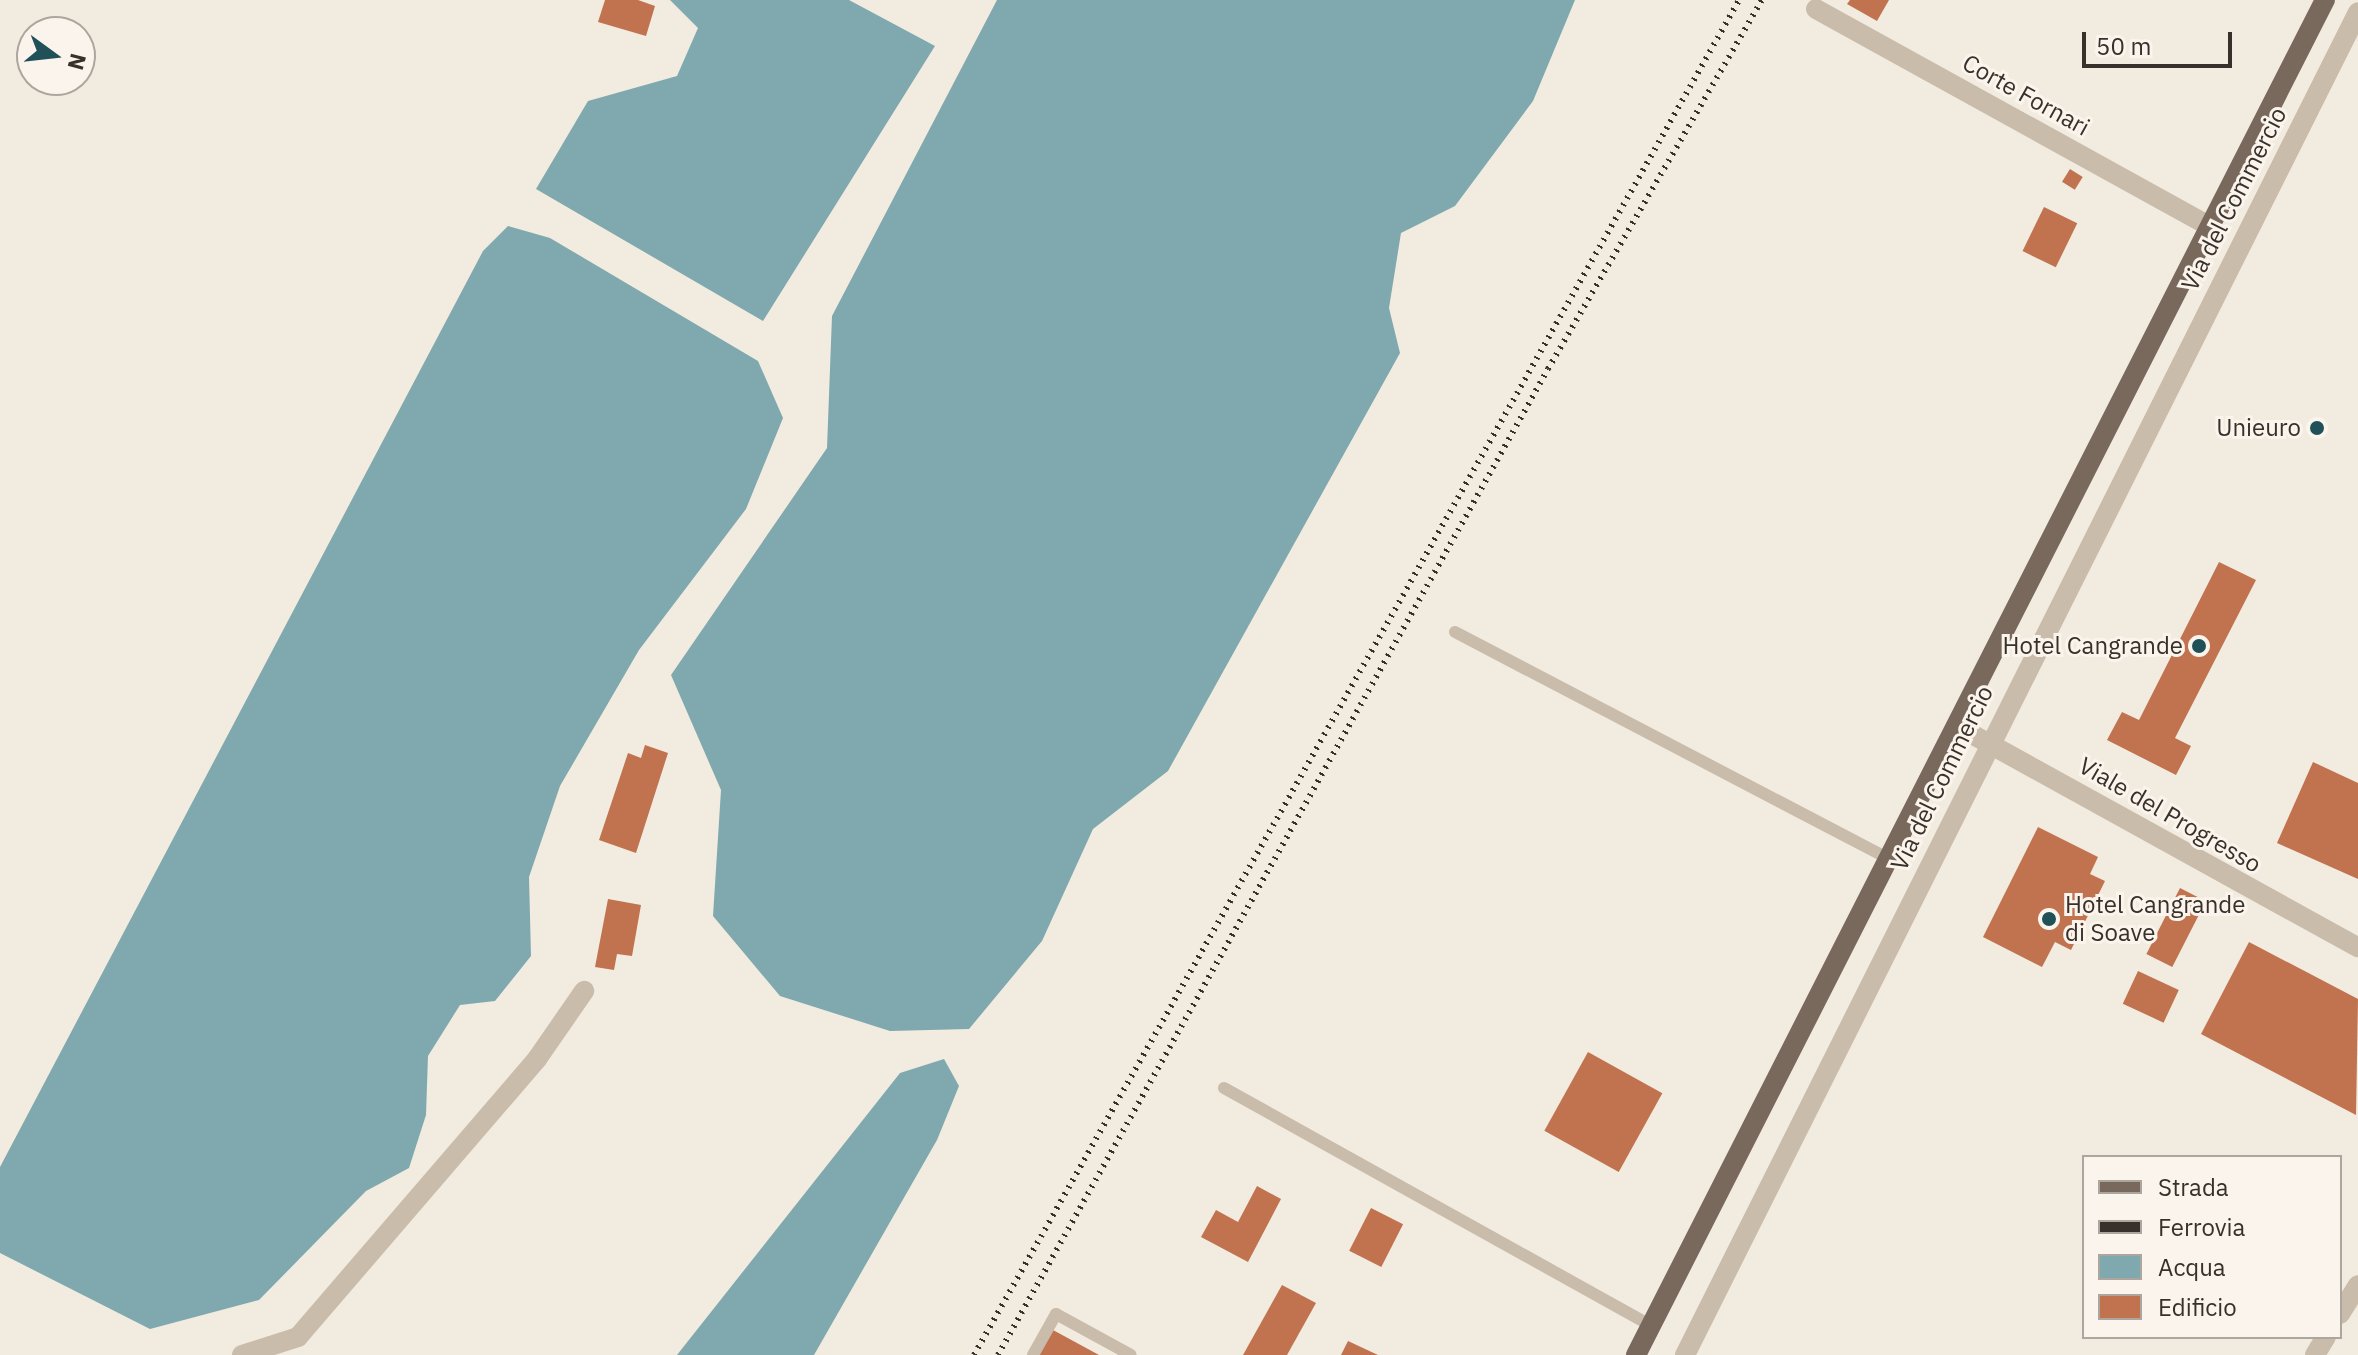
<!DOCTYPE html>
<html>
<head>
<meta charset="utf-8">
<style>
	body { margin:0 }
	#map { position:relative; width:2358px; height:1355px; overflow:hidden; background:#f2ebdf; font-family:"IBM Plex Sans",sans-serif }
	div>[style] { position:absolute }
	.water>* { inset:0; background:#7fa9ae }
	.building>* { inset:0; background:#c1724e; transform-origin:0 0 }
	.lane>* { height:12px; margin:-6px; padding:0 6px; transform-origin:6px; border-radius:6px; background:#cabcab }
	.street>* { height:20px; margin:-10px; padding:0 10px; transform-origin:10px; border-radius:10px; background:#cabcab }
	.primary>* { height:20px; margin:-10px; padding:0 10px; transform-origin:10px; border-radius:10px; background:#79685c }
	.rail>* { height:6px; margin-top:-3px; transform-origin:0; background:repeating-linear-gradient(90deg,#38302a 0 2px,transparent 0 8px) }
	.dots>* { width:22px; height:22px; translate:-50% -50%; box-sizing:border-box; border:4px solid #faf4ec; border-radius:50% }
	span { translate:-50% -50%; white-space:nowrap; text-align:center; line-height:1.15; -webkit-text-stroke:6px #faf4ec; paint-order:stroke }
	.street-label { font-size:24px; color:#38302a }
	.poi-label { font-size:24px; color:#38302a }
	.right { translate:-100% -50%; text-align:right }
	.left { translate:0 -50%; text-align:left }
	.legend { position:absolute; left:2082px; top:1155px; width:260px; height:184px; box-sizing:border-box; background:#faf4ec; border:2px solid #aca69e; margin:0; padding:10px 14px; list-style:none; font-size:24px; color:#38302a }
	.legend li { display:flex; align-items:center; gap:16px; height:40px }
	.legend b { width:40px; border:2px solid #aca69e }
	.north { position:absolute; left:16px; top:16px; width:80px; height:80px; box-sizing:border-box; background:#faf4ec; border:2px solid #aca69e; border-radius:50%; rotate:105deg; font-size:22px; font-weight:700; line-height:32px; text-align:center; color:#38302a }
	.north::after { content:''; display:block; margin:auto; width:28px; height:36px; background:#215158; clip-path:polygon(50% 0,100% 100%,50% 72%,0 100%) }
	.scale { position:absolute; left:2082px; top:32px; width:150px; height:36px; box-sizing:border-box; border:4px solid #38302a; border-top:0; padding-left:10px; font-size:24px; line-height:28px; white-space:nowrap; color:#38302a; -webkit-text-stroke:6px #faf4ec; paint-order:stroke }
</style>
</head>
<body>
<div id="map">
	<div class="water">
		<div style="clip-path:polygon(670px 0,849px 0,935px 46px,763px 321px,536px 189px,588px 101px,677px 76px,698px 28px)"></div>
		<div style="clip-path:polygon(997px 0,1575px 0,1533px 101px,1455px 206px,1401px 233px,1389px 308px,1400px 353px,1168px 771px,1093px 829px,1042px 941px,969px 1029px,890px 1031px,780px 996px,713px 916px,721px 790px,671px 675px,827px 448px,832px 316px)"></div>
		<div style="clip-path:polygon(508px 226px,550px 238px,758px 361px,783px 418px,746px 509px,639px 650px,560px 786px,529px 877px,531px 956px,495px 1001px,460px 1005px,428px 1056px,426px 1115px,409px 1168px,366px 1191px,259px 1300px,150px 1329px,0 1253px,0 1167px,483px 251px)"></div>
		<div style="clip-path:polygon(944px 1059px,959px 1086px,937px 1140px,814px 1355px,677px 1355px,900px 1073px)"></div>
	</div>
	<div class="building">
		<div style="clip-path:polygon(605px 0,638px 0,655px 6px,646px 36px,598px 22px)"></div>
		<div style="clip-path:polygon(1850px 0,1889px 0,1877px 21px,1847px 4px)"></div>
		<div style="left:2070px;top:169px;width:15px;height:15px;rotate:32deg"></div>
		<div style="left:2044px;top:207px;width:37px;height:49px;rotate:26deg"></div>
		<div style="clip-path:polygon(2219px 562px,2256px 580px,2175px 738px,2191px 746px,2176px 775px,2107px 740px,2122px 712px,2139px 720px)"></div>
		<div style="clip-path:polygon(645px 745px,668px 753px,636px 853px,599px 840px,628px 753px,641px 758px)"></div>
		<div style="clip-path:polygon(2313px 762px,2358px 783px,2358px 879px,2277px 843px)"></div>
		<div style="clip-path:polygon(2038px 827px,2098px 857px,2090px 874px,2105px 881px,2071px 950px,2055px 942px,2042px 967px,1983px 937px)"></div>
		<div style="left:2180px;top:888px;width:29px;height:74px;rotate:27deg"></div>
		<div style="clip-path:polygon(608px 899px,641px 905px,632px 956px,617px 954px,614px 970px,595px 967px)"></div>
		<div style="clip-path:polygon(2249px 942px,2358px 999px,2356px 1115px,2201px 1034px)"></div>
		<div style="left:2138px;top:971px;width:45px;height:36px;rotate:25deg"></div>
		<div style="left:1588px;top:1052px;width:85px;height:90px;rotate:29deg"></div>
		<div style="clip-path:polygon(1257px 1186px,1281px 1199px,1248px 1262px,1201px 1237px,1216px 1210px,1238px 1222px)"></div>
		<div style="left:1371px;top:1208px;width:36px;height:48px;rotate:27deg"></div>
		<div style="clip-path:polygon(1282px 1285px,1316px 1303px,1287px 1355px,1243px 1355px)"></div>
		<div style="clip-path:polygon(1053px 1330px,1099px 1355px,1039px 1355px)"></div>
		<div style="clip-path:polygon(1348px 1341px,1378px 1355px,1341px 1355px)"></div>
	</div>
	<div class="lane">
		<div style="left:1455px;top:632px;width:490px;rotate:27.6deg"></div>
		<div style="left:1224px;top:1088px;width:489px;rotate:29.1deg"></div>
		<div style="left:1033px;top:1355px;width:47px;rotate:-60.7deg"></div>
		<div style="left:1056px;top:1314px;width:85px;rotate:28.7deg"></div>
	</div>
	<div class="street">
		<div style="left:1816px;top:9px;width:451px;rotate:28.9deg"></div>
		<div style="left:1957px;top:726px;width:458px;rotate:28.9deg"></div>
		<div style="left:2340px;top:1314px;width:34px;rotate:-58deg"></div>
		<div style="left:242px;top:1355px;width:59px;rotate:-17.8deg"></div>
		<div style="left:298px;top:1337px;width:367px;rotate:-49.3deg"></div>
		<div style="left:537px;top:1059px;width:83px;rotate:-55.3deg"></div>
		<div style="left:1685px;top:1355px;width:1502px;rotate:-63.38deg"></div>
		<div style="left:2315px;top:1355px;width:21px;rotate:-59deg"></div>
	</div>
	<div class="primary">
		<div style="left:1636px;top:1355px;width:1520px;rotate:-63.05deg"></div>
	</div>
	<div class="rail">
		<div style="left:974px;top:1355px;width:1556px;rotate:-60.55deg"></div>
		<div style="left:998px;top:1355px;width:1129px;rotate:-60.85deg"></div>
		<div style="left:1548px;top:369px;width:427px;rotate:-59.9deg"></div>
	</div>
	<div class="dots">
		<div style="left:2317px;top:428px;background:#215158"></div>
		<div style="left:2199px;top:646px;background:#215158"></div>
		<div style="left:2049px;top:919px;background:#215158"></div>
	</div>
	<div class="street-label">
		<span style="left:2026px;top:95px;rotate:29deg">Corte Fornari</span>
		<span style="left:2234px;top:199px;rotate:-63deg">Via del Commercio</span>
		<span style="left:1942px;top:778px;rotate:-64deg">Via del Commercio</span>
		<span style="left:2170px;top:815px;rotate:30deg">Viale del Progresso</span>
	</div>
	<div class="poi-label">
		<span class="right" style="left:2301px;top:428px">Unieuro</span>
		<span class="right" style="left:2183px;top:646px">Hotel Cangrande</span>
		<span class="left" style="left:2065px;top:919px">Hotel Cangrande<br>di Soave</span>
	</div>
	<ul class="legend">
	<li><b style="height:10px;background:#79685c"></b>Strada</li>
	<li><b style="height:10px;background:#38302a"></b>Ferrovia</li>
	<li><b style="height:22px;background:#7fa9ae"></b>Acqua</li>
	<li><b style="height:22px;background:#c1724e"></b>Edificio</li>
	</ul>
	<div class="north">N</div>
	<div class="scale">50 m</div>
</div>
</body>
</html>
